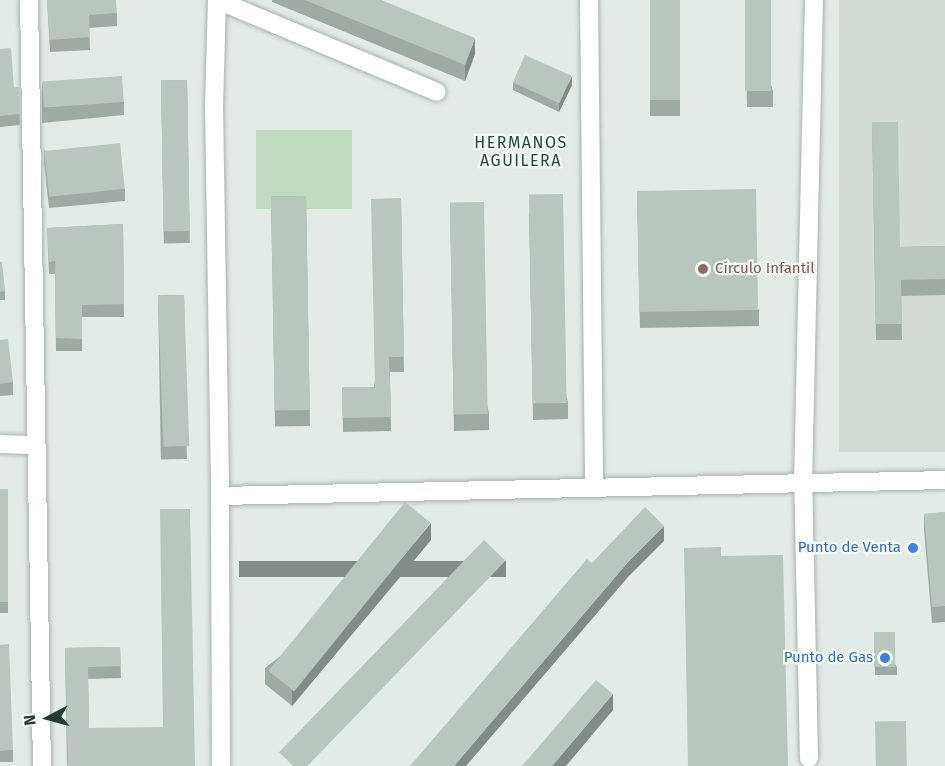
<!DOCTYPE html>
<html>
<head>
<meta charset="utf-8">
<style>
	body { margin:0 }
	#map { position:relative; width:945px; height:766px; overflow:hidden; background:#e3ebe6; font-family:"Fira Sans",sans-serif }
	div>[style] { position:absolute }
	.built>* { inset:0; background:#d2dbd4; transform-origin:0 0 }
	.green>* { inset:0; background:#bfdabf; transform-origin:0 0 }
	.roads { filter:drop-shadow(0 0 2px #a6b3ab) drop-shadow(0 0 2px #a6b3ab) }
	.minor>* { height:18px; margin:-9px; padding:0 9px; transform-origin:9px; border-radius:9px; background:#fff }
	.wall>* { inset:0; background:#9faaa3; transform-origin:0 0 }
	.shaded-wall>* { inset:0; background:#828b85; transform-origin:0 0 }
	.building>* { inset:0; background:#b9c6be; transform-origin:0 0 }
	.dots>* { width:16px; height:16px; translate:-50% -50%; box-sizing:border-box; border:3px solid #f3f8f5; border-radius:50% }
	span { translate:-50% -50%; white-space:nowrap; text-align:center; line-height:1.15; -webkit-text-stroke:4.5px #f3f8f5; paint-order:stroke }
	.education-label { font-size:15px; color:#785e54 }
	.left { translate:0 -50%; text-align:left }
	.shop-label { font-size:15px; color:#366cbe }
	.right { translate:-100% -50%; text-align:right }
	.neighbourhood-label { font-size:16px; color:#234a37; letter-spacing:1.5px }
	.north { position:absolute; left:18px; top:688px; width:60px; height:60px; -webkit-text-stroke:4px #f3f8f5; paint-order:stroke; rotate:264deg; font-size:16px; font-weight:700; line-height:24px; text-align:center; color:#253b2f }
	.north::after { content:''; display:block; margin:auto; width:21px; height:27px; background:#253b2f; clip-path:polygon(50% 0,100% 100%,50% 72%,0 100%) }
</style>
</head>
<body>
<div id="map">
	<div class="built">
		<div style="left:839px;top:0;width:106px;height:452px"></div>
	</div>
	<div class="green">
		<div style="left:352px;top:130px;width:79px;height:96px;rotate:90deg"></div>
	</div>
	<div class="roads">
		<div class="minor">
			<div style="left:29px;top:0;width:766px;rotate:89.03deg"></div>
			<div style="left:217px;top:0;width:105px;rotate:91.6deg"></div>
			<div style="left:214px;top:105px;width:391px;rotate:89.1deg"></div>
			<div style="left:220px;top:496px;width:270px;rotate:89.8deg"></div>
			<div style="left:217px;top:0;width:238px;rotate:22.7deg"></div>
			<div style="left:589px;top:0;width:487px;rotate:89.4deg"></div>
			<div style="left:0;top:444px;width:35px;rotate:2deg"></div>
			<div style="left:220px;top:496px;width:725px;rotate:-1.26deg"></div>
			<div style="left:809px;top:758px;width:275px;rotate:-91.2deg"></div>
			<div style="left:803px;top:483px;width:483px;rotate:-88.7deg"></div>
		</div>
	</div>
	<div class="wall">
		<div style="clip-path:polygon(47px 0,117px 13px,117px 26px,89px 28px,90px 50px,50px 52px)"></div>
		<div style="clip-path:polygon(272px 0,381px 0,475px 54px,465px 81px,272px 2px)"></div>
		<div style="left:650px;top:0;width:30px;height:116px"></div>
		<div style="clip-path:polygon(745px 0,773px 91px,773px 107px,747px 107px)"></div>
		<div style="clip-path:polygon(0 49px,14px 88px,19px 87px,20px 125px,0 127px)"></div>
		<div style="left:187px;top:80px;width:163px;height:26px;rotate:89deg"></div>
		<div style="clip-path:polygon(513px 82px,572px 85px,559px 112px,513px 90px)"></div>
		<div style="clip-path:polygon(42px 84px,124px 102px,124px 115px,42px 123px)"></div>
		<div style="clip-path:polygon(872px 122px,900px 247px,945px 246px,945px 295px,901px 296px,902px 340px,876px 340px)"></div>
		<div style="clip-path:polygon(44px 150px,125px 189px,125px 201px,49px 208px,44px 163px)"></div>
		<div style="clip-path:polygon(637px 191px,759px 310px,759px 326px,640px 328px)"></div>
		<div style="left:306px;top:196px;width:230px;height:35px;rotate:89deg"></div>
		<div style="clip-path:polygon(401px 198px,404px 372px,390px 372px,391px 431px,343px 432px,342px 387px,374px 387px)"></div>
		<div style="clip-path:polygon(450px 203px,489px 414px,489px 430px,454px 431px)"></div>
		<div style="clip-path:polygon(529px 211px,568px 403px,568px 419px,533px 420px)"></div>
		<div style="clip-path:polygon(123px 224px,124px 317px,82px 317px,82px 351px,56px 351px,55px 274px,49px 274px,47px 228px)"></div>
		<div style="clip-path:polygon(0 262px,5px 291px,5px 300px,0 300px)"></div>
		<div style="left:184px;top:295px;width:164px;height:26px;rotate:89deg"></div>
		<div style="clip-path:polygon(0 340px,13px 382px,13px 395px,0 396px)"></div>
		<div style="left:0;top:489px;width:8px;height:124px"></div>
		<div style="clip-path:polygon(945px 512px,945px 622px,932px 623px,924px 530px,924px 514px)"></div>
		<div style="clip-path:polygon(431px 540px,292px 706px,265px 684px,265px 668px)"></div>
		<div style="clip-path:polygon(874px 632px,897px 667px,897px 675px,875px 675px)"></div>
		<div style="clip-path:polygon(0 644px,13px 750px,13px 762px,0 762px)"></div>
		<div style="clip-path:polygon(120px 647px,121px 678px,88px 679px,89px 728px,67px 766px,65px 648px)"></div>
	</div>
	<div class="shaded-wall">
		<div style="clip-path:polygon(475px 38px,475px 54px,465px 81px,465px 65px)"></div>
		<div style="clip-path:polygon(572px 76px,572px 85px,559px 112px,559px 103px)"></div>
		<div style="clip-path:polygon(431px 523px,431px 540px,292px 706px,292px 690px)"></div>
		<div style="clip-path:polygon(664px 526px,664px 541px,628px 577px,466px 766px,454px 766px,628px 562px)"></div>
		<div style="left:506px;top:561px;width:16px;height:267px;rotate:90deg"></div>
		<div style="clip-path:polygon(613px 694px,613px 710px,566px 766px,552px 766px)"></div>
	</div>
	<div class="building">
		<div style="clip-path:polygon(47px 0,116px 0,117px 13px,89px 15px,90px 37px,50px 40px)"></div>
		<div style="clip-path:polygon(305px 0,381px 0,475px 38px,465px 65px)"></div>
		<div style="left:650px;top:0;width:30px;height:100px"></div>
		<div style="left:745px;top:0;width:26px;height:91px"></div>
		<div style="clip-path:polygon(11px 48px,14px 88px,19px 87px,20px 114px,0 116px,0 49px)"></div>
		<div style="left:525px;top:55px;width:51px;height:30px;rotate:24deg"></div>
		<div style="left:122px;top:76px;width:26px;height:80px;rotate:86deg"></div>
		<div style="left:187px;top:80px;width:151px;height:26px;rotate:89deg"></div>
		<div style="clip-path:polygon(872px 122px,898px 122px,900px 247px,945px 246px,945px 279px,901px 280px,902px 324px,876px 324px)"></div>
		<div style="left:120px;top:143px;width:46px;height:76px;rotate:84deg"></div>
		<div style="left:756px;top:189px;width:121px;height:119px;rotate:89deg"></div>
		<div style="left:563px;top:194px;width:209px;height:34px;rotate:89deg"></div>
		<div style="left:306px;top:196px;width:214px;height:35px;rotate:89deg"></div>
		<div style="clip-path:polygon(401px 198px,404px 357px,389px 357px,391px 417px,343px 418px,342px 387px,375px 387px,371px 199px)"></div>
		<div style="left:484px;top:202px;width:212px;height:34px;rotate:89deg"></div>
		<div style="clip-path:polygon(123px 224px,124px 304px,82px 305px,82px 339px,56px 338px,55px 261px,49px 262px,47px 228px)"></div>
		<div style="clip-path:polygon(0 262px,2px 262px,5px 291px,0 292px)"></div>
		<div style="left:184px;top:295px;width:151px;height:26px;rotate:88deg"></div>
		<div style="clip-path:polygon(8px 339px,13px 382px,0 384px,0 340px)"></div>
		<div style="left:0;top:489px;width:8px;height:113px"></div>
		<div style="left:405px;top:502px;width:33px;height:217px;rotate:39deg"></div>
		<div style="clip-path:polygon(645px 507px,664px 526px,628px 562px,454px 766px,410px 766px,587px 559px,592px 563px)"></div>
		<div style="clip-path:polygon(160px 509px,190px 509px,195px 766px,68px 766px,65px 648px,120px 647px,121px 666px,88px 667px,89px 728px,163px 727px)"></div>
		<div style="clip-path:polygon(945px 512px,945px 606px,932px 607px,924px 514px)"></div>
		<div style="left:484px;top:540px;width:30px;height:295px;rotate:44deg"></div>
		<div style="clip-path:polygon(721px 547px,721px 556px,783px 555px,788px 766px,688px 766px,684px 548px)"></div>
		<div style="left:874px;top:632px;width:21px;height:35px"></div>
		<div style="clip-path:polygon(9px 644px,13px 750px,0 751px,0 645px)"></div>
		<div style="clip-path:polygon(596px 680px,613px 694px,552px 766px,522px 766px)"></div>
		<div style="left:906px;top:721px;width:45px;height:31px;rotate:89deg"></div>
	</div>
	<div class="dots">
		<div style="left:703px;top:269px;background:#8d6e63"></div>
		<div style="left:913px;top:548px;background:#3f7fe0"></div>
		<div style="left:885px;top:658px;background:#3f7fe0"></div>
	</div>
	<div class="education-label">
		<span class="left" style="left:715px;top:269px">Círculo Infantil</span>
	</div>
	<div class="shop-label">
		<span class="right" style="left:901px;top:548px">Punto de Venta</span>
		<span class="right" style="left:873px;top:658px">Punto de Gas</span>
	</div>
	<div class="neighbourhood-label">
		<span style="left:521px;top:152px">HERMANOS<br>AGUILERA</span>
	</div>
	<div class="north">N</div>
</div>
</body>
</html>
